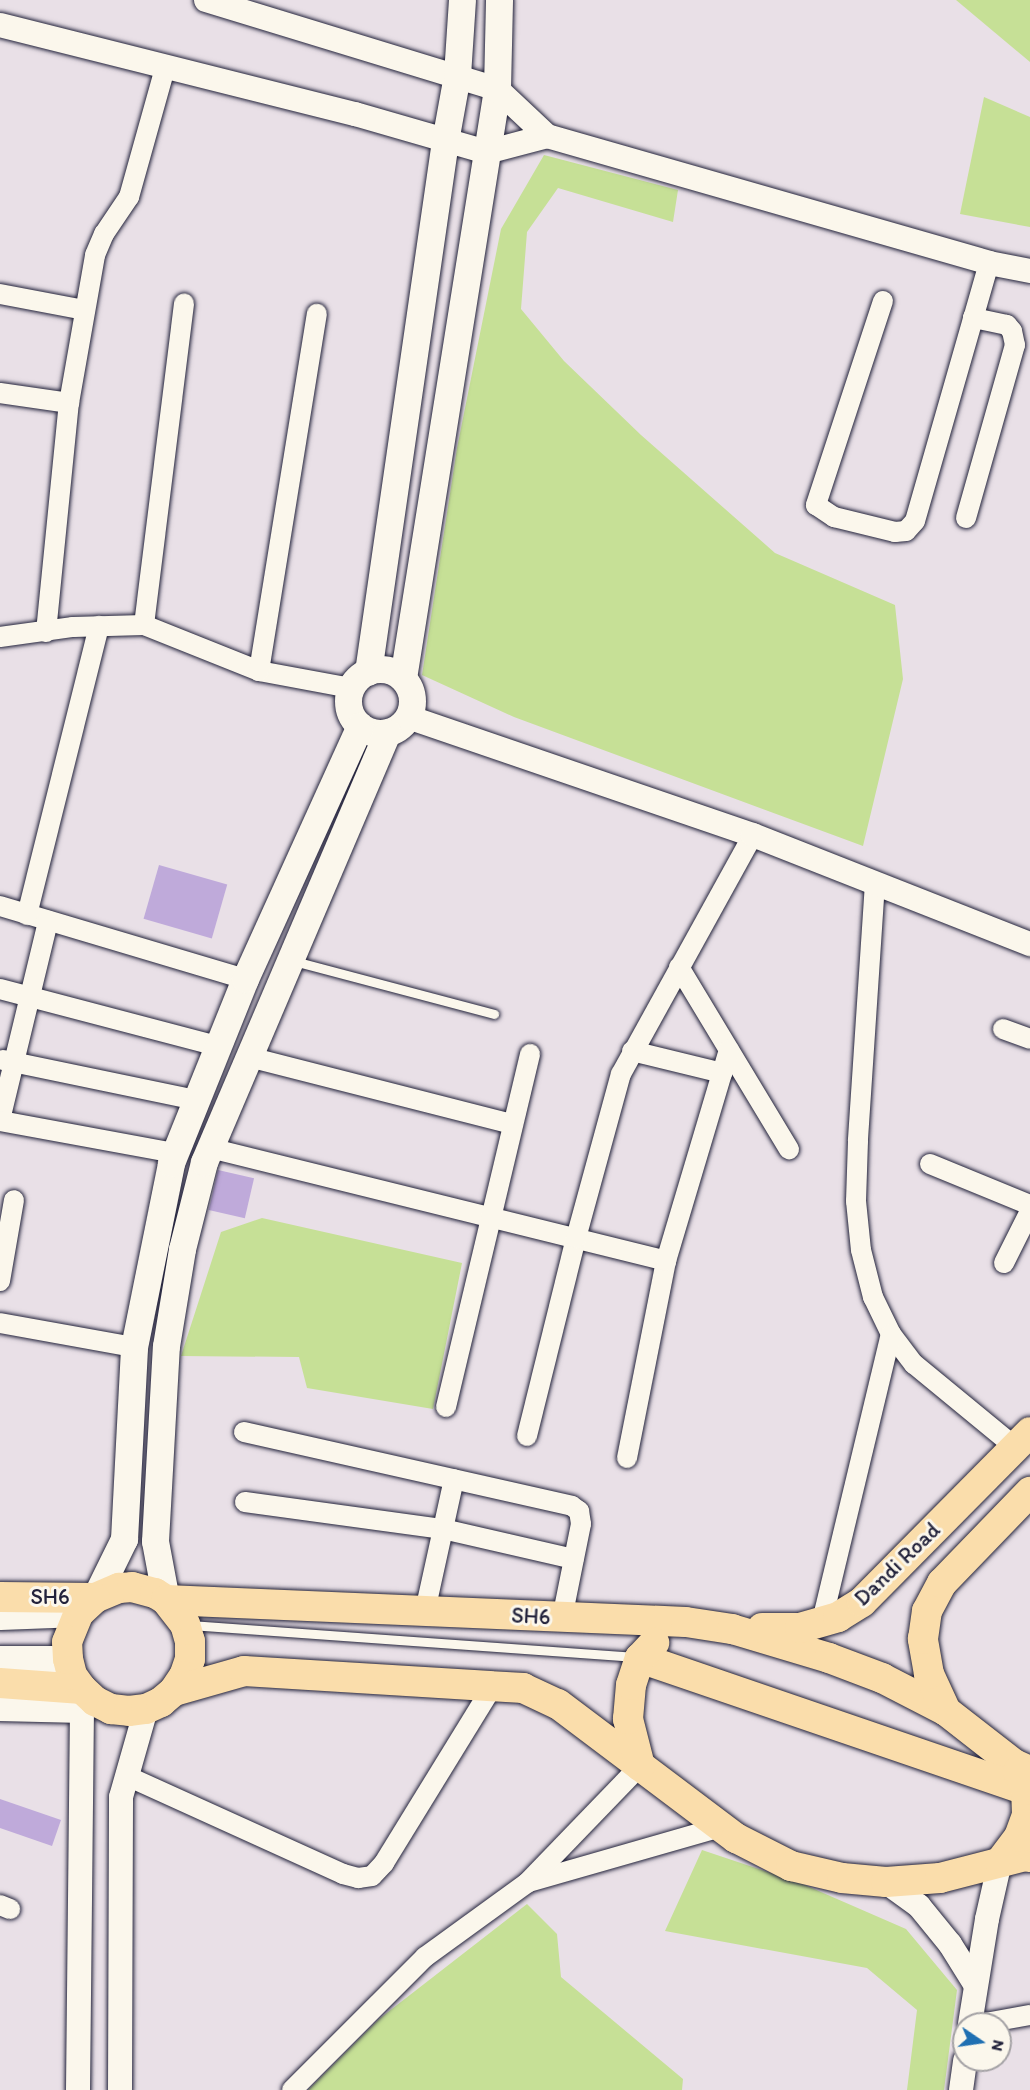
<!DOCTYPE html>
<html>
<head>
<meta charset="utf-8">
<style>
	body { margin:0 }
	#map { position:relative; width:1030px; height:2090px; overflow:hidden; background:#e9e0e7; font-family:Itim,sans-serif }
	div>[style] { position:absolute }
	.green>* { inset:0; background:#c6e096 }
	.building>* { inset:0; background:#bfaada; transform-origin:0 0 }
	.roads { filter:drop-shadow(0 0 2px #22223b) drop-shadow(0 0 2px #22223b) }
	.service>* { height:9px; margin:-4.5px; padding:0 4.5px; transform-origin:4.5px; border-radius:4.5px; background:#fbf7ec }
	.minor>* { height:20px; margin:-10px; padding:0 10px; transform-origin:10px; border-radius:10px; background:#fbf7ec }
	.tertiary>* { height:24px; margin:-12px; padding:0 12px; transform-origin:12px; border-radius:12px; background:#fbf7ec }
	.secondary>* { height:27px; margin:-13.5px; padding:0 13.5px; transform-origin:13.5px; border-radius:13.5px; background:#fbf7ec }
	.secondary>.ring { margin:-13.5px; padding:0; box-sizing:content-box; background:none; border:27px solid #fbf7ec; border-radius:50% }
	.primary>* { height:30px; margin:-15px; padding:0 15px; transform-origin:15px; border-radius:15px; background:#faddab }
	span { translate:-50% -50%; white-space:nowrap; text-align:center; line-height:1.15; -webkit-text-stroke:6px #fbf7ec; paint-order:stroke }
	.street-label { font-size:22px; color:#22223b }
	.north { position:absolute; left:952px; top:2012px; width:60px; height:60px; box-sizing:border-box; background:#fbf7ec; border:2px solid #a4a2a5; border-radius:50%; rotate:103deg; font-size:16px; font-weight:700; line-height:24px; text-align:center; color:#22223b }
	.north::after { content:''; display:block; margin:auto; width:21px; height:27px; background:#1f6fb2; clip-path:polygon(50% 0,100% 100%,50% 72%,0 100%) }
</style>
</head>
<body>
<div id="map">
	<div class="green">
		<div style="clip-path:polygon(956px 0,1030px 0,1030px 62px)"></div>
		<div style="clip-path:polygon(984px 97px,1030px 117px,1030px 227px,960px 214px)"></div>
		<div style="clip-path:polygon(544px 155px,678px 190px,673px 222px,558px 188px,527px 232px,521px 309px,564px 361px,641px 435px,775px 553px,895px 605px,903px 679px,863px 846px,514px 717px,422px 675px,457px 448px,501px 229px)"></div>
		<div style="clip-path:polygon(262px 1218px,462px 1263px,433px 1409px,307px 1388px,299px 1357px,181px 1356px,221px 1232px)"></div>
		<div style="clip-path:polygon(702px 1850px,798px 1882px,906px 1929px,957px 1990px,944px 2090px,907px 2090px,917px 2010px,867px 1968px,665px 1931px)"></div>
		<div style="clip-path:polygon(527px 1904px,557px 1934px,561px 1977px,683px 2079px,682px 2090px,308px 2090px,379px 2019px)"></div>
	</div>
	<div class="building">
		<div style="left:159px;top:865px;width:71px;height:56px;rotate:16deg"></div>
		<div style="left:218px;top:1170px;width:37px;height:41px;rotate:13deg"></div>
		<div style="clip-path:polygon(0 1799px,61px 1820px,52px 1846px,0 1828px)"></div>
	</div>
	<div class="roads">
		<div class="service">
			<div style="left:294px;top:961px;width:207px;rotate:14.8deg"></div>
			<div style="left:191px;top:1625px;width:445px;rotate:4.1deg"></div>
		</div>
		<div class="minor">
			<div style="left:0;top:294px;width:86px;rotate:10.7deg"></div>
			<div style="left:883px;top:301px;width:215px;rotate:108.2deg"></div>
			<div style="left:816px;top:505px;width:22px;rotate:34deg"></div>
			<div style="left:834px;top:517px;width:63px;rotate:13.8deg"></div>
			<div style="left:895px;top:532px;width:11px;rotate:-5deg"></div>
			<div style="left:906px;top:531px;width:13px;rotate:-48deg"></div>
			<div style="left:915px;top:521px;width:268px;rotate:-74deg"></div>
			<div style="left:0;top:393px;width:70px;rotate:8.2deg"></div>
			<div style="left:966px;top:518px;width:180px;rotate:-74.2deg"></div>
			<div style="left:1015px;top:345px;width:14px;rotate:-102deg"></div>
			<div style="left:1012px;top:331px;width:8px;rotate:-130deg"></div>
			<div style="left:1007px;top:325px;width:35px;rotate:-168deg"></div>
			<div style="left:144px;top:625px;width:324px;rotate:-82.9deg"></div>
			<div style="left:46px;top:632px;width:230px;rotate:-84.3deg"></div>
			<div style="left:69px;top:403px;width:150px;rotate:-80deg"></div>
			<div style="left:95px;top:255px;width:23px;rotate:-67deg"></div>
			<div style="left:104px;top:234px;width:45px;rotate:-56deg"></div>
			<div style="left:129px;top:197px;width:134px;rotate:-74.4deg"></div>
			<div style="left:0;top:637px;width:74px;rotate:-7.8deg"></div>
			<div style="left:73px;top:627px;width:71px;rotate:-1.6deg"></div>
			<div style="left:144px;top:625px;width:124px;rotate:21.8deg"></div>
			<div style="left:259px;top:671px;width:94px;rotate:10.5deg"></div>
			<div style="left:259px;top:671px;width:362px;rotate:-80.8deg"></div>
			<div style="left:875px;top:883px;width:259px;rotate:93.8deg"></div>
			<div style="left:858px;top:1141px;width:60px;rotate:91.9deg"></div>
			<div style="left:856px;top:1201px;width:49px;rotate:84.2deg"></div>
			<div style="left:861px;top:1250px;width:49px;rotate:75.7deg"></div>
			<div style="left:873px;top:1297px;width:41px;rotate:64.1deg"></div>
			<div style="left:891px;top:1334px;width:38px;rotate:53deg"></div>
			<div style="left:914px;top:1364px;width:131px;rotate:39.4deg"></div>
			<div style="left:0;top:906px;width:256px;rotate:16.6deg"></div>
			<div style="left:27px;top:915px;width:298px;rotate:-76deg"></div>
			<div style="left:679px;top:967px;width:213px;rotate:58.9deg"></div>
			<div style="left:0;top:989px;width:225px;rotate:14.7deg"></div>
			<div style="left:1003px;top:1029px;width:29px;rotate:20deg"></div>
			<div style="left:632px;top:1051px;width:93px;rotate:13.7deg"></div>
			<div style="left:249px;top:1057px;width:271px;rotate:14.3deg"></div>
			<div style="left:3px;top:1060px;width:197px;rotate:11.7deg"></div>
			<div style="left:0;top:1120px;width:205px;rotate:-76.4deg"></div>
			<div style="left:0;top:1121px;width:177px;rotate:10.4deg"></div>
			<div style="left:210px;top:1148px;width:470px;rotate:13.9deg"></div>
			<div style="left:930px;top:1164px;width:108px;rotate:22.3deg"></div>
			<div style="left:1004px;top:1263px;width:58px;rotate:-63.4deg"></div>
			<div style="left:0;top:1281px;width:82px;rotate:-80.2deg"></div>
			<div style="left:0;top:1323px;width:136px;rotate:10.2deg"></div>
			<div style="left:446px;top:1407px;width:363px;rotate:-76.6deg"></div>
			<div style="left:244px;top:1432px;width:336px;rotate:12.7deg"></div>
			<div style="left:572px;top:1506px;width:9px;rotate:36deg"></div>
			<div style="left:579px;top:1511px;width:13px;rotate:81deg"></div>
			<div style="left:581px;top:1524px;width:96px;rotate:101.4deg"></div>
			<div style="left:527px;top:1436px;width:204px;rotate:-76.1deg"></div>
			<div style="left:576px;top:1238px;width:170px;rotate:-74.7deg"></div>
			<div style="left:621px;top:1074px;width:273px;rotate:-61.1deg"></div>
			<div style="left:627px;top:1458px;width:201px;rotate:-78.8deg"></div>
			<div style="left:666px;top:1261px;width:220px;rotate:-73.4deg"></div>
			<div style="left:245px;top:1502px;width:200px;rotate:7.8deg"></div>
			<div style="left:443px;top:1529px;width:134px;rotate:12.9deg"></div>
			<div style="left:425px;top:1611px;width:135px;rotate:-77.6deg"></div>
			<div style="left:822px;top:1621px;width:295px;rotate:-76.5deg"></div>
			<div style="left:127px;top:1776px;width:237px;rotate:24.4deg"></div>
			<div style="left:343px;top:1874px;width:16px;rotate:15deg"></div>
			<div style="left:358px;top:1878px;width:14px;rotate:-8deg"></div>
			<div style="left:372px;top:1876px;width:18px;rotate:-47deg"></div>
			<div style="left:384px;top:1863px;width:208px;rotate:-58.4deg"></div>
			<div style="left:529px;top:1882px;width:200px;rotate:-16deg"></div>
			<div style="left:0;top:1905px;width:11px;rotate:22deg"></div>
			<div style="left:980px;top:2024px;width:51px;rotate:-10.2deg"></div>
			<div style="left:292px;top:2090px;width:188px;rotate:-45deg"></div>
			<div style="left:425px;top:1957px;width:126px;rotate:-36deg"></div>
			<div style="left:527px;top:1883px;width:163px;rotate:-46deg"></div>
		</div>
		<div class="tertiary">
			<div style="left:206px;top:0;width:304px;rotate:17deg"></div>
			<div style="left:497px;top:89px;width:69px;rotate:43.2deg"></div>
			<div style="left:547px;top:136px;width:460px;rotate:16deg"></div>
			<div style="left:989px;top:263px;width:42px;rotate:11deg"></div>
			<div style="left:0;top:25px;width:366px;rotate:14.1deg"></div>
			<div style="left:355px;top:114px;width:137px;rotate:16.1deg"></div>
			<div style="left:487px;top:152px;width:62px;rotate:-14.9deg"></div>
			<div style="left:408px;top:717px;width:365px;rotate:18.9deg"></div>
			<div style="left:753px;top:835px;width:298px;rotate:21.5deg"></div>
			<div style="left:0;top:1709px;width:82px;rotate:1.4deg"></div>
			<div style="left:886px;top:1882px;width:41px;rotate:36deg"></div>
			<div style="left:919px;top:1906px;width:49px;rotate:50.8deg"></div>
			<div style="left:950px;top:1944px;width:47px;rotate:58deg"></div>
			<div style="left:970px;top:2024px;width:106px;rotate:-80.8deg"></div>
			<div style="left:987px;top:1919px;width:58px;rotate:-77.2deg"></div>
			<div style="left:78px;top:2090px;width:401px;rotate:-89.4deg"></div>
			<div style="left:120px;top:2090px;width:293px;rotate:-89.8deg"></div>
			<div style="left:121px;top:1797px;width:91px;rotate:-74.1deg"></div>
			<div style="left:961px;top:2090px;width:30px;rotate:-82deg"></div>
		</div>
		<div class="secondary">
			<div class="ring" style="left:348px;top:669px;width:37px;height:37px"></div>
			<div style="left:368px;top:672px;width:537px;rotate:-81.75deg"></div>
			<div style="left:445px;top:141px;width:67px;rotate:-79.7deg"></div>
			<div style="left:457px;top:75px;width:75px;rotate:-86.2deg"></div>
			<div style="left:403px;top:678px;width:596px;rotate:-80.93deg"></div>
			<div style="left:497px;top:89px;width:89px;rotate:-88.7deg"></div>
			<div style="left:95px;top:1598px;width:66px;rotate:-63.8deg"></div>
			<div style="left:124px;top:1539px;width:192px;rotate:-87deg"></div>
			<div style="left:134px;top:1347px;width:188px;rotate:-78.6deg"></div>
			<div style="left:171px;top:1163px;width:198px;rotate:-68.1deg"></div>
			<div style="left:245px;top:979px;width:278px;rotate:-65.6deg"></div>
			<div style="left:166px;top:1600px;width:60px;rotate:-100.6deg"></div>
			<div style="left:155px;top:1541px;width:195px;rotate:-86.8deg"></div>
			<div style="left:166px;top:1346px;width:98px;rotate:-80.6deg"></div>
			<div style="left:182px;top:1249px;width:90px;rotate:-75.8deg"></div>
			<div style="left:204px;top:1162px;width:467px;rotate:-66.9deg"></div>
			<div style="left:0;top:1616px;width:79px;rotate:-2.2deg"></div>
			<div style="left:0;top:1659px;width:68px"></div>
		</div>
		<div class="primary">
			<div style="left:0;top:1597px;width:95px;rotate:0.6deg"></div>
			<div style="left:95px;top:1598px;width:26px;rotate:-23deg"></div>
			<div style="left:119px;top:1588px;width:13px;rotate:-4deg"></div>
			<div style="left:132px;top:1587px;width:24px;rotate:15deg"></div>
			<div style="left:155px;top:1593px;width:13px;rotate:32deg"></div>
			<div style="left:166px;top:1600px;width:520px;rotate:2.42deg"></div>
			<div style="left:686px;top:1622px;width:47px;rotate:8.7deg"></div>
			<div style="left:732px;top:1629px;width:101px;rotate:16.6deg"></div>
			<div style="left:829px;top:1658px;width:57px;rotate:20.7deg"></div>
			<div style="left:882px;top:1678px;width:72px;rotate:27.3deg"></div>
			<div style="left:946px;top:1711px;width:86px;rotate:37.9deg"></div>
			<div style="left:1014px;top:1764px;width:17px;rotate:24deg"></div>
			<div style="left:166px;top:1600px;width:31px;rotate:52deg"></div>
			<div style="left:185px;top:1624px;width:18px;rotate:74deg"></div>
			<div style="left:190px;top:1641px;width:18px;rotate:90deg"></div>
			<div style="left:190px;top:1659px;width:18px;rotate:109deg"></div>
			<div style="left:184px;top:1676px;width:18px;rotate:124deg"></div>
			<div style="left:762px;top:1628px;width:38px"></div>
			<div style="left:800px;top:1628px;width:40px;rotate:-16deg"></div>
			<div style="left:838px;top:1617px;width:28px;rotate:-32deg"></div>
			<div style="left:862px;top:1602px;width:239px;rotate:-45.3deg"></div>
			<div style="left:640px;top:1658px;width:408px;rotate:18.9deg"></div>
			<div style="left:0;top:1683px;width:82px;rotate:4.2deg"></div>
			<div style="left:82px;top:1689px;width:18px;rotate:43deg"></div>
			<div style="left:95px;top:1701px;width:18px;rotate:27deg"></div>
			<div style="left:111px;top:1709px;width:18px;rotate:6deg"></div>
			<div style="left:129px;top:1711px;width:17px;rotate:-7deg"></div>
			<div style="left:146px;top:1709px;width:17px;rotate:-25deg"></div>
			<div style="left:161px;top:1702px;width:17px;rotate:-40deg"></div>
			<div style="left:174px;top:1691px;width:73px;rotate:-15.9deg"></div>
			<div style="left:244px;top:1671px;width:280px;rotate:3.5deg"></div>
			<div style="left:523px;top:1688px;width:38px;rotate:25deg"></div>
			<div style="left:558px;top:1704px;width:223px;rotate:37deg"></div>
			<div style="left:736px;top:1838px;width:62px;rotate:27deg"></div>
			<div style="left:791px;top:1866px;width:52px;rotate:13.2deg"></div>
			<div style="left:842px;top:1878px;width:44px;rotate:5.2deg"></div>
			<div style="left:886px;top:1882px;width:54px;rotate:-4.2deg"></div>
			<div style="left:940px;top:1878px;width:88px;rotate:-14.5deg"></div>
			<div style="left:1025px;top:1856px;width:5px;rotate:11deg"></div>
			<div style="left:82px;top:1689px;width:17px;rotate:-126deg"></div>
			<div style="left:72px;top:1675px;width:16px;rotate:-104deg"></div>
			<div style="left:68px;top:1659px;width:17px;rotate:-93deg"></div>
			<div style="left:67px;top:1642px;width:31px;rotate:-68deg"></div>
			<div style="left:79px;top:1613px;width:22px;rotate:-43deg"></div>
			<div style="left:946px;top:1711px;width:41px;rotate:-114.7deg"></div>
			<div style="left:929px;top:1674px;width:36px;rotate:-100deg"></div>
			<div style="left:923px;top:1639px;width:28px;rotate:-82deg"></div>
			<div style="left:927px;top:1611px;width:32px;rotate:-62deg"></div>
			<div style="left:942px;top:1583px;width:127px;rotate:-46deg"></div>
			<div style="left:640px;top:1766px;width:49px;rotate:-104.3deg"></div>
			<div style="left:628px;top:1719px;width:34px;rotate:-85deg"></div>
			<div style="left:631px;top:1685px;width:28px;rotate:-72deg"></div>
			<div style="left:640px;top:1658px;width:21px;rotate:-47deg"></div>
			<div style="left:1000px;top:1862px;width:31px;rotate:-53deg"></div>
			<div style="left:1019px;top:1837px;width:23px;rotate:-70deg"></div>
			<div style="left:1027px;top:1815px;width:25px;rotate:-92deg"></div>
			<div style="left:1026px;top:1790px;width:20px;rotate:-114deg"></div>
		</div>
	</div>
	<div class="street-label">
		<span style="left:897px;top:1564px;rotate:-44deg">Dandi Road</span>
		<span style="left:50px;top:1597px">SH6</span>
		<span style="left:531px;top:1616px;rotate:3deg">SH6</span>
	</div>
	<div class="north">N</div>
</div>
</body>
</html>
